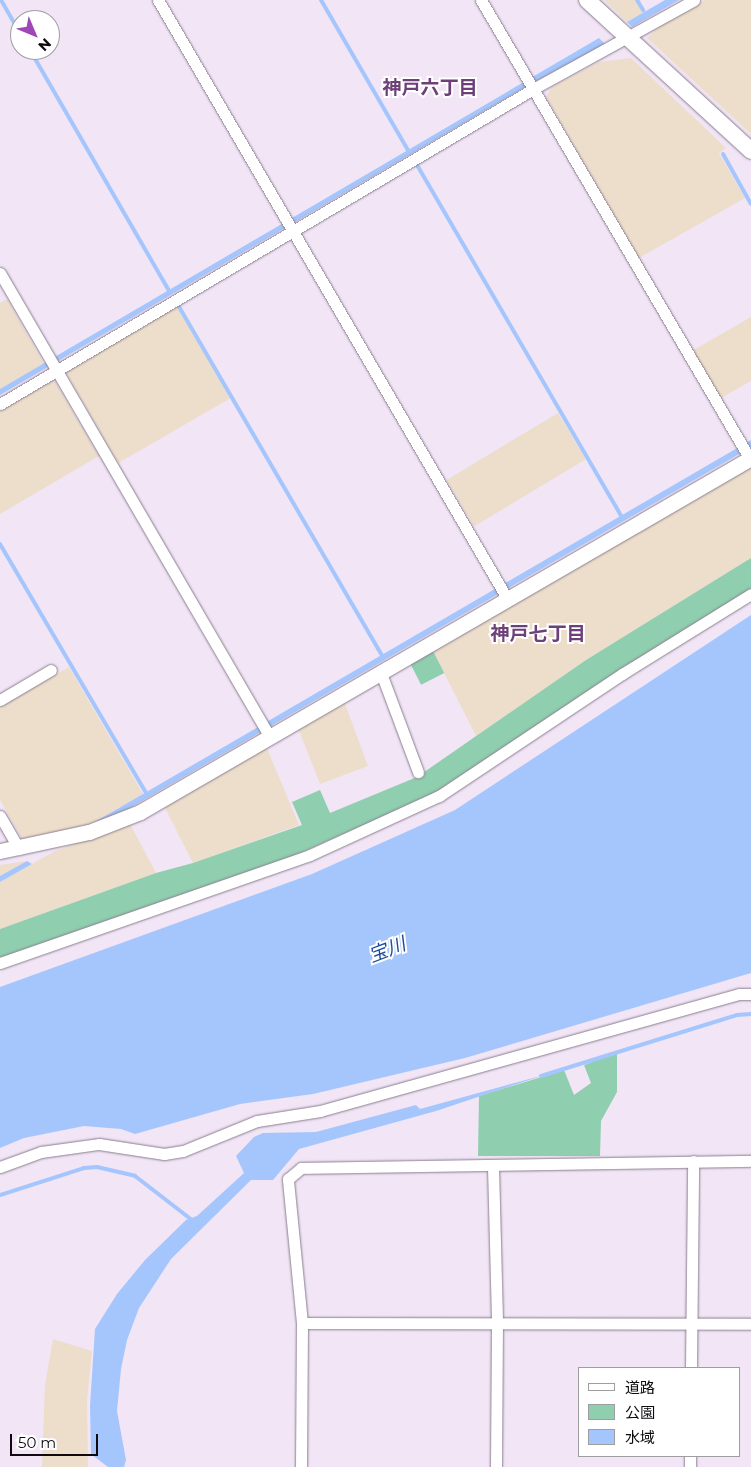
<!DOCTYPE html>
<html>
<head>
<meta charset="utf-8">
<style>
	body { margin:0 }
	#map { position:relative; width:751px; height:1467px; overflow:hidden; background:#f1e5f6; font-family:Montserrat,"Noto Sans JP",sans-serif }
	div>[style] { position:absolute }
	.industrial>* { inset:0; background:#eddecb; transform-origin:0 0 }
	.green>* { inset:0; background:#8fceae; transform-origin:0 0 }
	.water>* { inset:0; background:#a5c6fd }
	.stream>* { height:4px; margin:-2px; padding:0 2px; transform-origin:2px; border-radius:2px; background:#a5c6fd }
	.roads { filter:drop-shadow(0 0 1px #897e8d) drop-shadow(0 0 1px #897e8d) }
	.minor>* { height:11px; margin:-5.5px; padding:0 5.5px; transform-origin:5.5px; border-radius:5.5px; background:#fff }
	.tertiary>* { height:15px; margin:-7.5px; padding:0 7.5px; transform-origin:7.5px; border-radius:7.5px; background:#fff }
	.secondary>* { height:16px; margin:-8px; padding:0 8px; transform-origin:8px; border-radius:8px; background:#fff }
	span { translate:-50% -50%; white-space:nowrap; text-align:center; line-height:1.15; -webkit-text-stroke:4px #fff; paint-order:stroke }
	.neighbourhood-label { font-size:19px; color:#6d4178; font-weight:700 }
	.water-label { font-size:19px; color:#1f4c9a; font-style:italic }
	.legend { position:absolute; left:578px; top:1367px; width:162px; height:90px; box-sizing:border-box; background:#fff; border:1px solid #9f9d9f; margin:0; padding:6px 9px; list-style:none; font-size:15px; color:#0e0a0f }
	.legend li { display:flex; align-items:center; gap:10px; height:25px }
	.legend b { width:25px; border:1px solid #9f9d9f }
	.north { position:absolute; left:10px; top:10px; width:50px; height:50px; box-sizing:border-box; background:#fff; border:1px solid #9f9d9f; border-radius:50%; rotate:135deg; font-size:14px; font-weight:700; line-height:20px; text-align:center; color:#0e0a0f }
	.north::after { content:''; display:block; margin:auto; width:18px; height:22px; background:#9f47b4; clip-path:polygon(50% 0,100% 100%,50% 72%,0 100%) }
	.scale { position:absolute; left:10px; top:1434px; width:88px; height:22px; box-sizing:border-box; border:2px solid #0e0a0f; border-top:0; padding-left:6px; font-size:15px; line-height:18px; white-space:nowrap; color:#0e0a0f; -webkit-text-stroke:4px #fff; paint-order:stroke }
</style>
</head>
<body>
<div id="map">
	<div class="industrial">
		<div style="clip-path:polygon(604px 0,635px 0,643px 13px,627px 22px)"></div>
		<div style="clip-path:polygon(705px 0,751px 0,751px 134px,647px 38px,660px 26px)"></div>
		<div style="clip-path:polygon(631px 58px,726px 148px,719px 153px,745px 198px,639px 258px,546px 97px,552px 87px,599px 62px)"></div>
		<div style="clip-path:polygon(7px 299px,44px 364px,0 389px,0 303px)"></div>
		<div style="left:176px;top:305px;width:108px;height:129px;rotate:60deg"></div>
		<div style="clip-path:polygon(751px 317px,751px 381px,719px 399px,692px 351px)"></div>
		<div style="clip-path:polygon(54px 380px,99px 456px,0 514px,0 411px)"></div>
		<div style="left:558px;top:413px;width:54px;height:130px;rotate:59deg"></div>
		<div style="clip-path:polygon(751px 466px,751px 558px,586px 660px,476px 736px,432px 649px)"></div>
		<div style="clip-path:polygon(69px 667px,143px 794px,88px 826px,25px 844px,0 800px,0 706px)"></div>
		<div style="clip-path:polygon(344px 701px,368px 766px,320px 784px,298px 728px)"></div>
		<div style="clip-path:polygon(266px 746px,299px 825px,193px 863px,164px 806px)"></div>
		<div style="clip-path:polygon(130px 824px,156px 873px,0 929px,0 882px,55px 851px)"></div>
		<div style="clip-path:polygon(27px 861px,0 876px,0 865px)"></div>
		<div style="clip-path:polygon(53px 1339px,92px 1351px,87px 1401px,88px 1467px,42px 1467px,45px 1385px)"></div>
	</div>
	<div class="green">
		<div style="clip-path:polygon(751px 558px,751px 589px,438px 792px,271px 866px,0 960px,0 929px,156px 873px,193px 863px,302px 825px,292px 802px,320px 790px,330px 813px,417px 777px,586px 660px)"></div>
		<div style="left:432px;top:649px;width:27px;height:26px;rotate:63deg"></div>
		<div style="clip-path:polygon(617px 1053px,617px 1092px,601px 1121px,600px 1156px,478px 1156px,479px 1096px,564px 1070px,574px 1095px,591px 1083px,584px 1065px)"></div>
	</div>
	<div class="water">
		<div style="clip-path:polygon(665px 0,679px 0,632px 27px,627px 22px)"></div>
		<div style="clip-path:polygon(599px 38px,605px 44px,525px 87px,0 395px,0 389px)"></div>
		<div style="clip-path:polygon(751px 440px,751px 447px,739px 454px,128px 809px,88px 826px)"></div>
		<div style="clip-path:polygon(751px 615px,751px 973px,465px 1058px,313px 1094px,240px 1104px,135px 1134px,121px 1129px,84px 1126px,24px 1138px,0 1148px,0 987px,312px 874px,455px 810px)"></div>
		<div style="clip-path:polygon(27px 861px,32px 864px,0 882px,0 876px)"></div>
		<div style="clip-path:polygon(544px 1075px,436px 1111px,299px 1149px,273px 1180px,251px 1180px,171px 1259px,139px 1308px,127px 1340px,121px 1369px,117px 1411px,126px 1460px,124px 1467px,108px 1467px,91px 1454px,90px 1406px,95px 1329px,117px 1294px,145px 1260px,186px 1220px,197px 1216px,244px 1173px,236px 1156px,254px 1137px,263px 1133px,316px 1132px,416px 1105px,420px 1109px)"></div>
	</div>
	<div class="stream">
		<div style="left:1px;top:0;width:38px;rotate:60deg"></div>
		<div style="left:321px;top:0;width:173px;rotate:59.9deg"></div>
		<div style="left:637px;top:0;width:12px;rotate:59deg"></div>
		<div style="left:30px;top:50px;width:278px;rotate:60deg"></div>
		<div style="left:723px;top:154px;width:57px;rotate:60.8deg"></div>
		<div style="left:417px;top:165px;width:406px;rotate:59.8deg"></div>
		<div style="left:178px;top:305px;width:405px;rotate:59.8deg"></div>
		<div style="left:0;top:544px;width:289px;rotate:59.6deg"></div>
		<div style="left:541px;top:1076px;width:205px;rotate:-17.3deg"></div>
		<div style="left:737px;top:1015px;width:14px;rotate:-4deg"></div>
		<div style="left:0;top:1195px;width:88px;rotate:-17.8deg"></div>
		<div style="left:84px;top:1168px;width:13px;rotate:-4deg"></div>
		<div style="left:97px;top:1167px;width:39px;rotate:13deg"></div>
		<div style="left:135px;top:1176px;width:72px;rotate:37.7deg"></div>
	</div>
	<div class="roads">
		<div class="minor">
			<div style="left:158px;top:0;width:695px;rotate:59.74deg"></div>
			<div style="left:481px;top:0;width:532px;rotate:59.63deg"></div>
			<div style="left:0;top:273px;width:537px;rotate:59.81deg"></div>
			<div style="left:0;top:404px;width:619px;rotate:-30.58deg"></div>
			<div style="left:533px;top:89px;width:184px;rotate:-28.9deg"></div>
			<div style="left:381px;top:673px;width:106px;rotate:69.5deg"></div>
			<div style="left:0;top:700px;width:59px;rotate:-30.5deg"></div>
			<div style="left:0;top:816px;width:38px;rotate:60deg"></div>
			<div style="left:0;top:963px;width:328px;rotate:-19.2deg"></div>
			<div style="left:310px;top:855px;width:142px;rotate:-24.6deg"></div>
			<div style="left:439px;top:796px;width:220px;rotate:-33.7deg"></div>
			<div style="left:622px;top:674px;width:152px;rotate:-31.8deg"></div>
			<div style="left:0;top:1167px;width:44px;rotate:-20.1deg"></div>
			<div style="left:41px;top:1152px;width:59px;rotate:-7.9deg"></div>
			<div style="left:99px;top:1144px;width:66px;rotate:8.7deg"></div>
			<div style="left:164px;top:1154px;width:19px;rotate:-9deg"></div>
			<div style="left:183px;top:1151px;width:80px;rotate:-22.1deg"></div>
			<div style="left:257px;top:1121px;width:64px;rotate:-9deg"></div>
			<div style="left:320px;top:1111px;width:435px;rotate:-15.6deg"></div>
			<div style="left:739px;top:994px;width:12px"></div>
			<div style="left:493px;top:1167px;width:155px;rotate:88.5deg"></div>
			<div style="left:497px;top:1322px;width:145px;rotate:90.4deg"></div>
			<div style="left:302px;top:1323px;width:449px;rotate:0.1deg"></div>
			<div style="left:691px;top:1368px;width:207px;rotate:-89.4deg"></div>
			<div style="left:301px;top:1467px;width:144px;rotate:-89.6deg"></div>
			<div style="left:302px;top:1323px;width:145px;rotate:-95.6deg"></div>
			<div style="left:288px;top:1179px;width:17px;rotate:-40deg"></div>
			<div style="left:301px;top:1168px;width:450px;rotate:-0.9deg"></div>
			<div style="left:690px;top:1467px;width:11px;rotate:-90deg"></div>
		</div>
		<div class="tertiary">
			<div style="left:0;top:851px;width:91px;rotate:-12.1deg"></div>
			<div style="left:89px;top:832px;width:55px;rotate:-21.4deg"></div>
			<div style="left:140px;top:812px;width:706px;rotate:-30.09deg"></div>
		</div>
		<div class="secondary">
			<div style="left:587px;top:0;width:223px;rotate:42.6deg"></div>
		</div>
	</div>
	<div class="neighbourhood-label">
		<span style="left:430px;top:88px">神戸六丁目</span>
		<span style="left:538px;top:634px">神戸七丁目</span>
	</div>
	<div class="water-label">
		<span style="left:387px;top:950px;rotate:-21deg">宝川</span>
	</div>
	<ul class="legend">
	<li><b style="height:6px;background:#fff"></b>道路</li>
	<li><b style="height:14px;background:#8fceae"></b>公園</li>
	<li><b style="height:14px;background:#a5c6fd"></b>水域</li>
	</ul>
	<div class="north">N</div>
	<div class="scale">50 m</div>
</div>
</body>
</html>
